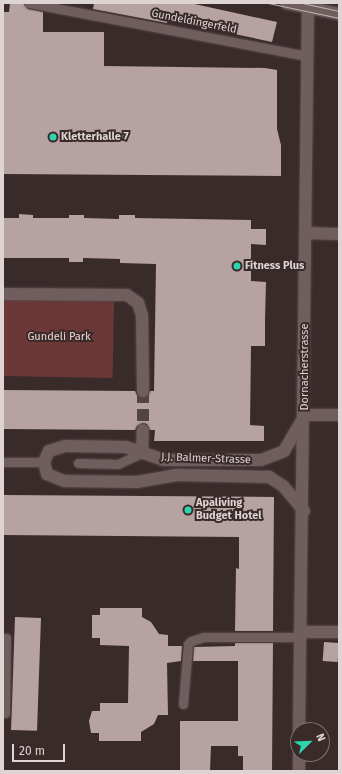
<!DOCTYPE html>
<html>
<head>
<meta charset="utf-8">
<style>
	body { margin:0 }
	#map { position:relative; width:342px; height:774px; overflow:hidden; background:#3a2b2b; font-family:"Fira Sans",sans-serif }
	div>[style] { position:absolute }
	.green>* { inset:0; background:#6b3737; transform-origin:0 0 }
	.building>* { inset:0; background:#b5a2a1; transform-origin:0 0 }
	.street-tunnel>* { height:12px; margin-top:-6px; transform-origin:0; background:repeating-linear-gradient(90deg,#534444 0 12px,transparent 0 18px) }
	.roads { filter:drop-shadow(0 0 1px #564949) drop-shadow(0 0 1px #564949) }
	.lane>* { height:9px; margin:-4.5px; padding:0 4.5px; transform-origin:4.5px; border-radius:4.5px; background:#6f5e5d }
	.street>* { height:12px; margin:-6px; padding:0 6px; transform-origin:6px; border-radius:6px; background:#6f5e5d }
	.secondary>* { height:12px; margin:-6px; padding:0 6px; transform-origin:6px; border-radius:6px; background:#6f5e5d }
	.tram>* { height:1px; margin:-0.5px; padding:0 0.5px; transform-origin:0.5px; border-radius:0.5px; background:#beb4b3 }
	.dots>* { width:11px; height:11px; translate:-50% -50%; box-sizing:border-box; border:2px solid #3a2b2b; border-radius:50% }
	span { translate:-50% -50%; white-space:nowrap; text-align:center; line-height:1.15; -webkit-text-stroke:4px #3a2b2b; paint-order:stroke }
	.street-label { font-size:11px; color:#ded4d3 }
	.poi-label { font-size:11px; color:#ded4d3; font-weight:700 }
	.left { translate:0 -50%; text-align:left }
	.park-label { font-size:11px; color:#f0d6d4 }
	.frame { position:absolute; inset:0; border:4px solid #ded4d3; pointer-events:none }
	.north { position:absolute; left:290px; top:722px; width:40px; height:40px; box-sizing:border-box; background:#3a2b2b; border:1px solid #7c6f6e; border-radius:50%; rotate:67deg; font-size:11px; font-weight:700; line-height:16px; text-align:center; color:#ded4d3 }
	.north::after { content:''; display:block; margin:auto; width:14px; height:18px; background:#2ed4ab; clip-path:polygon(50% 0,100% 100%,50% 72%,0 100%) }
	.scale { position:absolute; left:12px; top:744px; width:53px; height:18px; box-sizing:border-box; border:2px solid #ded4d3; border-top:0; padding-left:5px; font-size:12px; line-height:14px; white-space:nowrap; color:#ded4d3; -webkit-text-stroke:3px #3a2b2b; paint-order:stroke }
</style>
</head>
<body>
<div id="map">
	<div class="green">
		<div style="left:3px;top:298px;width:111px;height:78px;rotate:1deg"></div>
	</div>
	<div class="building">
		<div style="clip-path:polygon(10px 3px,23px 3px,28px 9px,43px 12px,43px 32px,104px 32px,104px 66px,265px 68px,277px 70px,277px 129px,281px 145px,281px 176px,3px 174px,3px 12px,9px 12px)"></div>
		<div style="clip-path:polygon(94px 3px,190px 3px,277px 22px,272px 42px,168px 20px,167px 23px,93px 9px)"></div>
		<div style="clip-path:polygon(19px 214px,33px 215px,33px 218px,69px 218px,69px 215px,84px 215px,84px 218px,119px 219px,119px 215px,135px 215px,135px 218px,251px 220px,251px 229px,266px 229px,266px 245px,251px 244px,251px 281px,266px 282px,265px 320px,265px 346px,251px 346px,250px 425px,264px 426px,264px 441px,154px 441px,155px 430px,150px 430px,147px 424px,143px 423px,137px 426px,135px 430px,3px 429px,3px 390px,135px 391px,137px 395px,143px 398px,147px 397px,150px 391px,154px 391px,156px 264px,120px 263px,120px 259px,83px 258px,83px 262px,69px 262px,69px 258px,3px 258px,3px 218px,19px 218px)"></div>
		<div style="clip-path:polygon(3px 495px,274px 497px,273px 631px,235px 631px,236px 568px,239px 569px,239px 537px,3px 535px)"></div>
		<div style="clip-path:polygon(100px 608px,142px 608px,142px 617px,151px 622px,159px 634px,168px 635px,168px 646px,182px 646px,181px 661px,167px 663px,168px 715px,158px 715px,154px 724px,141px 732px,141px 741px,99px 741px,99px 733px,91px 733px,89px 721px,92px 711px,100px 711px,100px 703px,128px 703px,129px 646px,100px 645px,100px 638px,92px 638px,92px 615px,100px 615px)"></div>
		<div style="left:15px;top:617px;width:26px;height:113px;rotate:2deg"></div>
		<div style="left:324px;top:642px;width:15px;height:19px;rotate:4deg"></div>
		<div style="clip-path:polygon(235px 643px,273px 643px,272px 771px,243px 771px,243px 756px,238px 756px,238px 746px,211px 746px,210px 771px,180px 771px,180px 721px,238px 721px,238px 661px,193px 661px,194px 647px,235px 646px)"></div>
	</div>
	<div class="street-tunnel">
		<div style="left:143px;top:391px;width:39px;rotate:90deg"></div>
	</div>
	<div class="roads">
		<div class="lane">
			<div style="left:29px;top:3px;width:283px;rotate:10.8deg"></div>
			<div style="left:3px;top:462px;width:41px"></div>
			<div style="left:78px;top:463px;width:40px;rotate:1.4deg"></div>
			<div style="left:118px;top:464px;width:26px;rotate:-25deg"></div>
			<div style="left:3px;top:638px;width:3px"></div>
			<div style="left:6px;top:638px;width:75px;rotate:90.8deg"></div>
			<div style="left:5px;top:713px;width:2px;rotate:180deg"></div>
			<div style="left:183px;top:704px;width:60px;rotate:-85.2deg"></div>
			<div style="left:188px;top:644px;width:4px;rotate:-45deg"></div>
			<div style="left:191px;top:641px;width:14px;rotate:-17deg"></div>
			<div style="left:204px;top:637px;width:96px"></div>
		</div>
		<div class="street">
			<div style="left:286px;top:3px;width:54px;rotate:11.7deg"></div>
			<div style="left:306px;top:233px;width:33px;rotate:2deg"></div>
			<div style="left:3px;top:294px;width:124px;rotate:0.5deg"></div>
			<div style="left:127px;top:295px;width:14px;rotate:36deg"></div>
			<div style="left:138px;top:303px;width:13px;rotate:72deg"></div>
			<div style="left:142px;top:315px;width:76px;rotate:89.2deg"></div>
			<div style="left:142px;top:453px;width:23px;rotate:-88deg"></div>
			<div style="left:304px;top:511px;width:33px;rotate:-130deg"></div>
			<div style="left:283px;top:486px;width:17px;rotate:-147deg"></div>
			<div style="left:269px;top:477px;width:92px;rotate:-178.8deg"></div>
			<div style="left:177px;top:475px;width:40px;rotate:170deg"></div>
			<div style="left:138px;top:482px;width:74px;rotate:-179.2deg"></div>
			<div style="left:64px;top:481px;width:18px;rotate:-158deg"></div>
			<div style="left:47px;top:474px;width:12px;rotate:-104deg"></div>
			<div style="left:44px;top:462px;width:12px;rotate:-66deg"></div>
			<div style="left:49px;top:451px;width:17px;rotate:-17deg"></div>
			<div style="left:65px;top:446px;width:61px;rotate:0.9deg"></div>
			<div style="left:126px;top:447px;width:40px;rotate:18.9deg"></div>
			<div style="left:164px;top:460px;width:97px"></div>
			<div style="left:261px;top:460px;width:25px;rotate:-21deg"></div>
			<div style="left:284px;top:451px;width:42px;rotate:-59.7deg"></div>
			<div style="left:305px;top:415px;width:34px"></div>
			<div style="left:300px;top:632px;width:39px"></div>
		</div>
		<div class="secondary">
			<div style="left:299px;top:730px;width:727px;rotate:-89.29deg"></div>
			<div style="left:299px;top:771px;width:17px;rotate:-90deg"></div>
		</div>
	</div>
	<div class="tram">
		<div style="left:268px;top:3px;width:73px;rotate:11.9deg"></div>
		<div style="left:302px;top:3px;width:38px;rotate:12deg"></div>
	</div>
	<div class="dots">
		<div style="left:53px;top:137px;background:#2ed4ab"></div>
		<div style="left:237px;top:266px;background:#2ed4ab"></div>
		<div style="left:188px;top:510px;background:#2ed4ab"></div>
	</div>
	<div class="street-label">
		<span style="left:194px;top:22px;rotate:11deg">Gundeldingerfeld</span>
		<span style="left:305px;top:367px;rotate:-90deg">Dornacherstrasse</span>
		<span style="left:206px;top:459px;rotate:2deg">J.J. Balmer-Strasse</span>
	</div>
	<div class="poi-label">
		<span class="left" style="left:61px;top:137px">Kletterhalle 7</span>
		<span class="left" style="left:245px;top:266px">Fitness Plus</span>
		<span class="left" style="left:196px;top:510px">Apaliving<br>Budget Hotel</span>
	</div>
	<div class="park-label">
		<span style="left:59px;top:337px">Gundeli Park</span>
	</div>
	<div class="frame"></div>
	<div class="north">N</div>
	<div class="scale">20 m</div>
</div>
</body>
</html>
